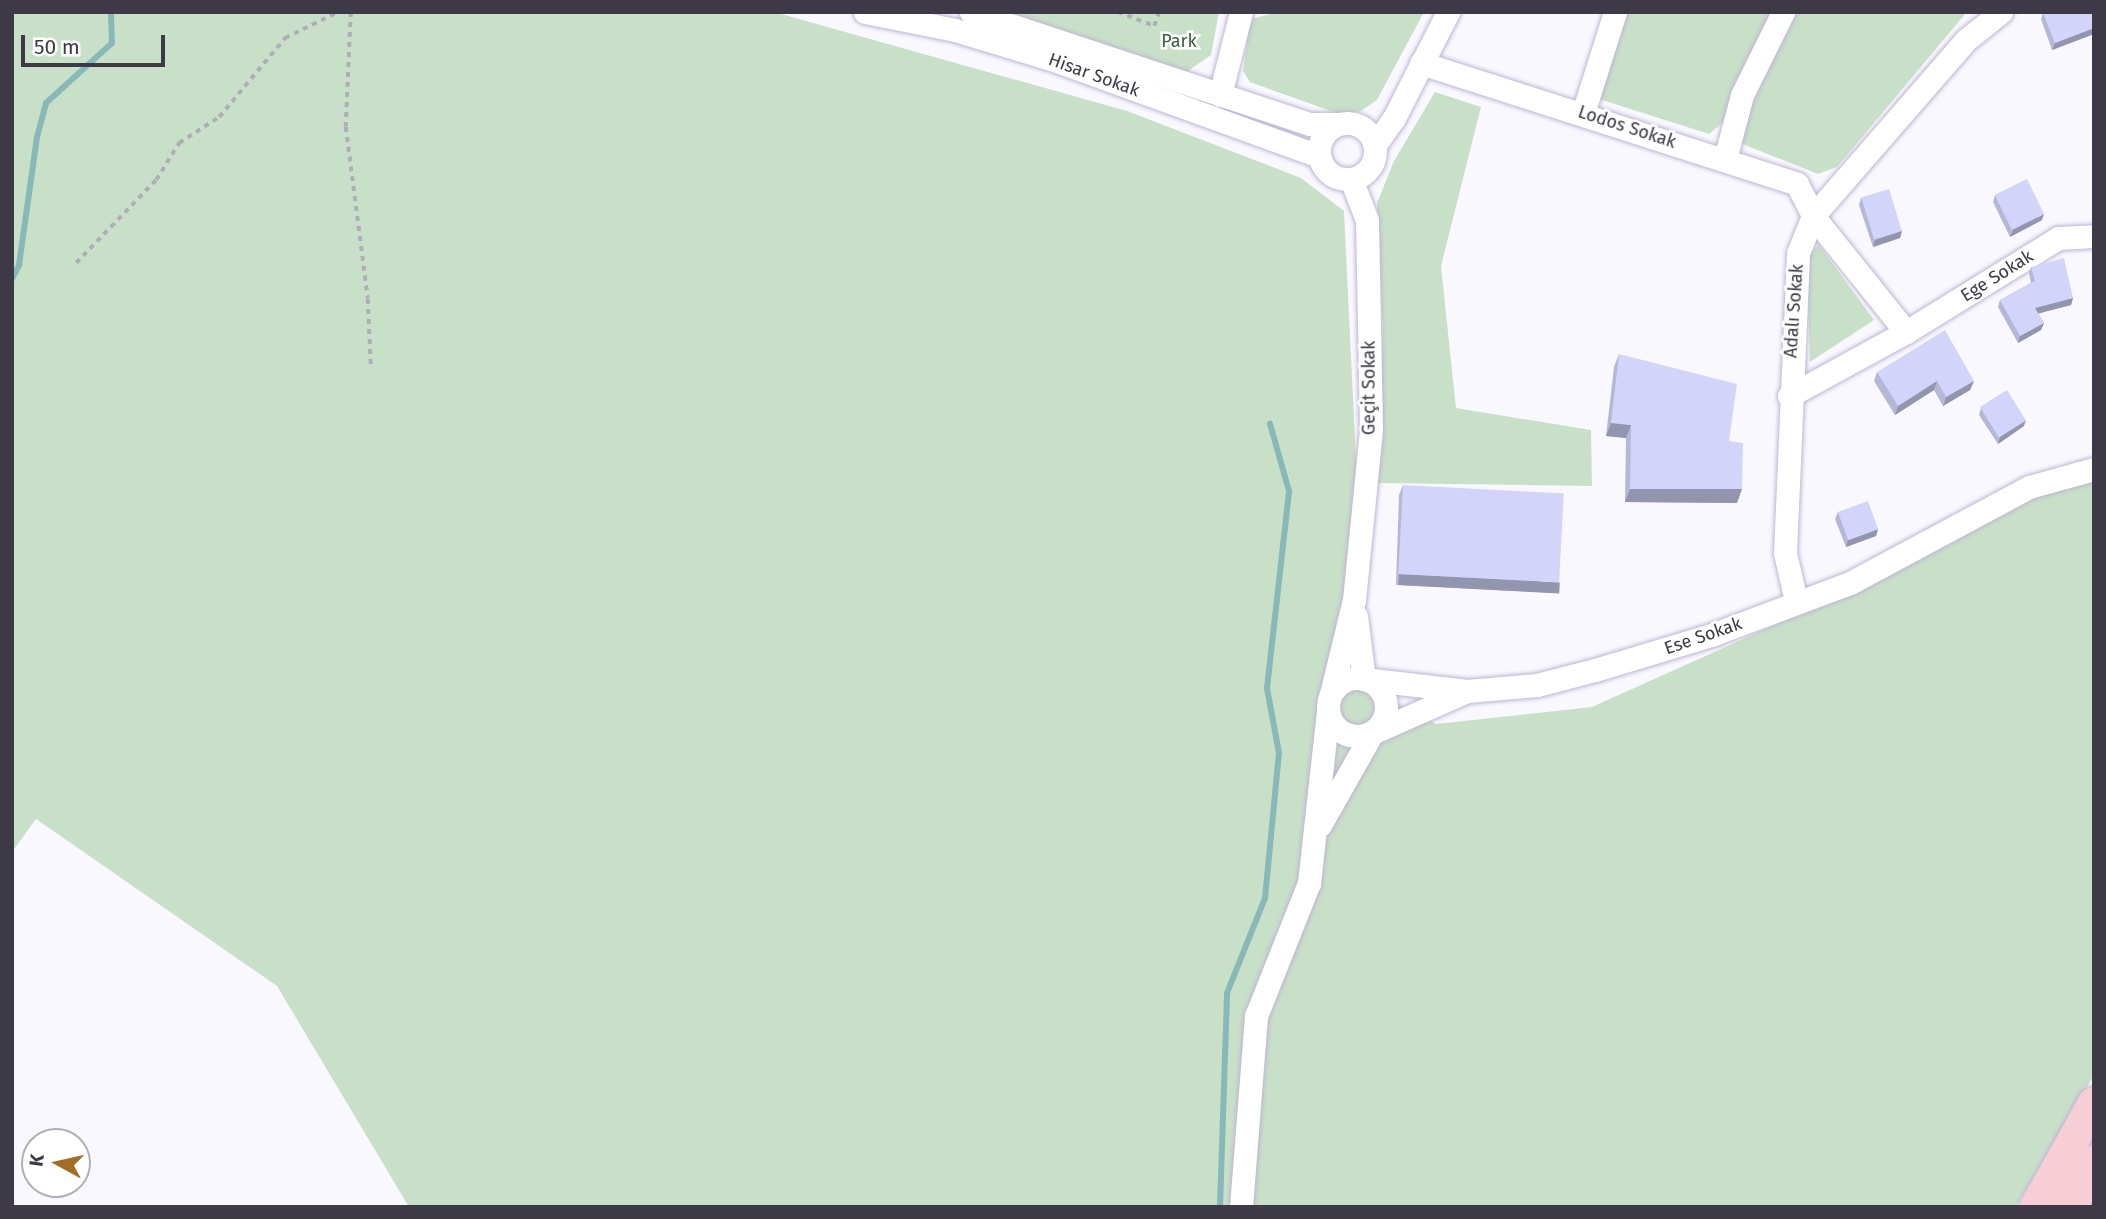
<!DOCTYPE html>
<html>
<head>
<meta charset="utf-8">
<style>
	body { margin:0 }
	#map { position:relative; width:2106px; height:1219px; overflow:hidden; background:#faf8ff; font-family:"Fira Sans",sans-serif }
	div>[style] { position:absolute }
	.green>* { inset:0; background:#c9e0c8 }
	.stream>* { height:6px; margin:-3px; padding:0 3px; transform-origin:3px; border-radius:3px; background:#89b8b9 }
	.path>* { height:3.5px; margin-top:-1.75px; transform-origin:0; background:repeating-linear-gradient(90deg,#afadb6 0 5px,transparent 0 10px) }
	.roads { filter:drop-shadow(0 0 2px #bdb5d4) drop-shadow(0 0 2px #bdb5d4) }
	.minor>* { height:23px; margin:-11.5px; padding:0 11.5px; transform-origin:11.5px; border-radius:11.5px; background:#fff }
	.minor>.ring { margin:-11.5px; padding:0; box-sizing:content-box; background:none; border:23px solid #fff; border-radius:50% }
	.secondary>* { height:32px; margin:-16px; padding:0 16px; transform-origin:16px; border-radius:16px; background:#f8ced6 }
	.wall>* { inset:0; background:#b5b7d6 }
	.shaded-wall>* { inset:0; background:#9395ae; transform-origin:0 0 }
	.building>* { inset:0; background:#d2d5f9; transform-origin:0 0 }
	span { translate:-50% -50%; white-space:nowrap; text-align:center; line-height:1.15; -webkit-text-stroke:5px #fff; paint-order:stroke }
	.park-label { font-size:18px; color:#375f35 }
	.street-label { font-size:18px; color:#3d3946 }
	.frame { position:absolute; inset:0; border:14px solid #3d3946; pointer-events:none }
	.north { position:absolute; left:21px; top:1128px; width:70px; height:70px; box-sizing:border-box; background:#fff; border:2px solid #b1b0b5; border-radius:50%; rotate:278deg; font-size:19px; font-weight:700; line-height:28px; text-align:center; color:#3d3946 }
	.north::after { content:''; display:block; margin:auto; width:24px; height:32px; background:#a36d28; clip-path:polygon(50% 0,100% 100%,50% 72%,0 100%) }
	.scale { position:absolute; left:21px; top:35px; width:144px; height:32px; box-sizing:border-box; border:4px solid #3d3946; border-top:0; padding-left:9px; font-size:21px; line-height:24px; white-space:nowrap; color:#3d3946; -webkit-text-stroke:5px #fff; paint-order:stroke }
</style>
</head>
<body>
<div id="map">
	<div class="green">
		<div style="clip-path:polygon(12px 12px,774px 12px,1127px 111px,1301px 178px,1344px 211px,1357px 481px,1345px 658px,1361px 684px,1436px 724px,1592px 707px,1801px 613px,2019px 496px,2094px 474px,2094px 1075px,2016px 1207px,409px 1207px,277px 986px,36px 819px,12px 852px)"></div>
		<div style="clip-path:polygon(998px 12px,1219px 12px,1211px 55px,1185px 73px)"></div>
		<div style="clip-path:polygon(1280px 12px,1424px 12px,1377px 100px,1361px 111px,1339px 114px,1250px 82px,1243px 71px,1250px 19px)"></div>
		<div style="clip-path:polygon(1623px 12px,1771px 12px,1722px 123px,1709px 134px,1599px 99px,1598px 89px)"></div>
		<div style="clip-path:polygon(1792px 12px,1965px 12px,1966px 13px,1837px 167px,1818px 174px,1740px 143px,1750px 94px)"></div>
		<div style="clip-path:polygon(1435px 92px,1481px 107px,1441px 266px,1456px 408px,1591px 430px,1592px 486px,1378px 483px,1383px 334px,1377px 203px,1394px 161px)"></div>
		<div style="clip-path:polygon(1819px 245px,1874px 320px,1810px 362px,1807px 256px)"></div>
	</div>
	<div class="stream">
		<div style="left:12px;top:279px;width:16px;rotate:-63deg"></div>
		<div style="left:19px;top:265px;width:129px;rotate:-82deg"></div>
		<div style="left:37px;top:137px;width:35px;rotate:-75deg"></div>
		<div style="left:46px;top:103px;width:89px;rotate:-42.3deg"></div>
		<div style="left:112px;top:43px;width:31px;rotate:-92deg"></div>
		<div style="left:1220px;top:1207px;width:214px;rotate:-88.1deg"></div>
		<div style="left:1227px;top:993px;width:102px;rotate:-68.2deg"></div>
		<div style="left:1265px;top:898px;width:146px;rotate:-84.5deg"></div>
		<div style="left:1279px;top:753px;width:66px;rotate:-100.5deg"></div>
		<div style="left:1267px;top:688px;width:198px;rotate:-83.6deg"></div>
		<div style="left:1289px;top:491px;width:70px;rotate:-105.8deg"></div>
	</div>
	<div class="path">
		<div style="left:351px;top:12px;width:115px;rotate:92.5deg"></div>
		<div style="left:346px;top:127px;width:173px;rotate:82.7deg"></div>
		<div style="left:368px;top:299px;width:67px;rotate:87.4deg"></div>
		<div style="left:1118px;top:12px;width:39px;rotate:21deg"></div>
		<div style="left:1154px;top:26px;width:15px;rotate:-70deg"></div>
		<div style="left:76px;top:263px;width:115px;rotate:-46.1deg"></div>
		<div style="left:156px;top:180px;width:44px;rotate:-58.1deg"></div>
		<div style="left:179px;top:143px;width:48px;rotate:-33deg"></div>
		<div style="left:219px;top:117px;width:103px;rotate:-50.1deg"></div>
		<div style="left:285px;top:38px;width:59px;rotate:-26.1deg"></div>
	</div>
	<div class="roads">
		<div class="minor">
			<div style="left:865px;top:12px;width:92px;rotate:11.3deg"></div>
			<div style="left:955px;top:30px;width:100px;rotate:16.8deg"></div>
			<div style="left:1051px;top:59px;width:285px;rotate:19.9deg"></div>
			<div style="left:971px;top:12px;width:357px;rotate:18.3deg"></div>
			<div style="left:1310px;top:124px;width:26px"></div>
			<div style="left:1421px;top:63px;width:395px;rotate:17.8deg"></div>
			<div style="left:1797px;top:184px;width:36px;rotate:63deg"></div>
			<div style="left:1813px;top:216px;width:149px;rotate:51.3deg"></div>
			<div style="left:1220px;top:95px;width:86px;rotate:-75.8deg"></div>
			<div style="left:1583px;top:113px;width:106px;rotate:-72.4deg"></div>
			<div class="ring" style="left:1319px;top:123px;width:33px;height:33px"></div>
			<div style="left:1375px;top:145px;width:33px;rotate:-55deg"></div>
			<div style="left:1394px;top:118px;width:119px;rotate:-63deg"></div>
			<div style="left:1725px;top:159px;width:66px;rotate:-75.1deg"></div>
			<div style="left:1742px;top:95px;width:93px;rotate:-63.7deg"></div>
			<div style="left:1789px;top:396px;width:133px;rotate:-28.7deg"></div>
			<div style="left:1906px;top:332px;width:179px;rotate:-31.7deg"></div>
			<div style="left:2058px;top:238px;width:36px;rotate:-3deg"></div>
			<div style="left:1796px;top:601px;width:49px;rotate:-102.9deg"></div>
			<div style="left:1785px;top:553px;width:300px;rotate:-87.5deg"></div>
			<div style="left:1798px;top:253px;width:40px;rotate:-68deg"></div>
			<div style="left:1813px;top:216px;width:233px;rotate:-49deg"></div>
			<div style="left:1966px;top:40px;width:45px;rotate:-38.7deg"></div>
			<div style="left:1356px;top:616px;width:64px;rotate:82.8deg"></div>
			<div class="ring" style="left:1328px;top:678px;width:35px;height:35px"></div>
			<div style="left:1364px;top:679px;width:104px;rotate:6.6deg"></div>
			<div style="left:1467px;top:691px;width:70px;rotate:-4.9deg"></div>
			<div style="left:1537px;top:685px;width:60px;rotate:-14.5deg"></div>
			<div style="left:1595px;top:670px;width:124px;rotate:-16.8deg"></div>
			<div style="left:1714px;top:634px;width:145px;rotate:-20.6deg"></div>
			<div style="left:1850px;top:583px;width:203px;rotate:-28.2deg"></div>
			<div style="left:2029px;top:487px;width:67px;rotate:-15.5deg"></div>
			<div style="left:1331px;top:694px;width:97px;rotate:-76.3deg"></div>
			<div style="left:1354px;top:600px;width:172px;rotate:-84.3deg"></div>
			<div style="left:1371px;top:429px;width:209px;rotate:-91.1deg"></div>
			<div style="left:1367px;top:220px;width:44px;rotate:-111.3deg"></div>
			<div style="left:1320px;top:825px;width:106px;rotate:-60.5deg"></div>
			<div style="left:1372px;top:733px;width:102px;rotate:-23.8deg"></div>
			<div style="left:1241px;top:1207px;width:192px;rotate:-85.5deg"></div>
			<div style="left:1256px;top:1016px;width:143px;rotate:-68.3deg"></div>
			<div style="left:1309px;top:883px;width:174px;rotate:-83.7deg"></div>
		</div>
		<div class="secondary">
			<div style="left:2036px;top:1207px;width:119px;rotate:-60.9deg"></div>
			<div style="left:2071px;top:1207px;width:51px;rotate:-63.4deg"></div>
		</div>
	</div>
	<div class="wall">
		<div style="clip-path:polygon(2043px 13px,2094px 16px,2094px 34px,2052px 50px,2041px 19px)"></div>
		<div style="clip-path:polygon(1995px 195px,2042px 220px,2010px 237px,1993px 202px)"></div>
		<div style="clip-path:polygon(1861px 198px,1902px 231px,1900px 238px,1873px 247px,1859px 205px)"></div>
		<div style="clip-path:polygon(2031px 267px,2073px 298px,2071px 305px,2038px 313px,2044px 323px,2041px 330px,2018px 343px,1998px 307px,2000px 300px,2031px 283px,2029px 273px)"></div>
		<div style="clip-path:polygon(1619px 354px,1729px 441px,1737px 503px,1625px 502px,1626px 438px,1606px 436px,1614px 367px)"></div>
		<div style="clip-path:polygon(1877px 372px,1974px 381px,1970px 390px,1943px 406px,1934px 390px,1895px 415px,1874px 381px)"></div>
		<div style="clip-path:polygon(1981px 408px,2024px 426px,1998px 444px,1979px 415px)"></div>
		<div style="clip-path:polygon(1403px 485px,1557px 593px,1396px 585px,1399px 495px)"></div>
		<div style="clip-path:polygon(1838px 512px,1878px 529px,1876px 536px,1846px 547px,1835px 519px)"></div>
	</div>
	<div class="shaded-wall">
		<div style="clip-path:polygon(2094px 28px,2094px 34px,2052px 50px,2055px 43px)"></div>
		<div style="clip-path:polygon(2044px 214px,2042px 220px,2010px 237px,2013px 230px)"></div>
		<div style="clip-path:polygon(1902px 231px,1900px 238px,1873px 247px,1875px 240px)"></div>
		<div style="clip-path:polygon(2073px 298px,2071px 305px,2033px 315px,2035px 308px)"></div>
		<div style="clip-path:polygon(2044px 323px,2041px 330px,2018px 343px,2020px 336px)"></div>
		<div style="clip-path:polygon(1937px 381px,1934px 390px,1895px 415px,1898px 406px)"></div>
		<div style="clip-path:polygon(1974px 381px,1970px 390px,1943px 406px,1946px 397px)"></div>
		<div style="clip-path:polygon(2026px 420px,2024px 426px,1998px 444px,2000px 437px)"></div>
		<div style="clip-path:polygon(1611px 423px,1631px 425px,1626px 438px,1606px 436px)"></div>
		<div style="clip-path:polygon(1630px 489px,1742px 489px,1737px 503px,1625px 502px)"></div>
		<div style="clip-path:polygon(1878px 529px,1876px 536px,1846px 547px,1848px 540px)"></div>
		<div style="left:1399px;top:574px;width:161px;height:11px;rotate:3deg"></div>
	</div>
	<div class="building">
		<div style="clip-path:polygon(2044px 12px,2092px 12px,2094px 16px,2094px 28px,2055px 43px,2043px 13px)"></div>
		<div style="left:2027px;top:179px;width:39px;height:36px;rotate:64deg"></div>
		<div style="left:1889px;top:189px;width:44px;height:29px;rotate:73deg"></div>
		<div style="clip-path:polygon(2064px 258px,2073px 298px,2035px 308px,2044px 323px,2020px 336px,2000px 300px,2035px 281px,2031px 267px)"></div>
		<div style="clip-path:polygon(1945px 330px,1974px 381px,1946px 397px,1937px 381px,1898px 406px,1877px 372px)"></div>
		<div style="clip-path:polygon(1619px 354px,1737px 384px,1729px 441px,1743px 443px,1742px 489px,1630px 489px,1631px 425px,1611px 423px)"></div>
		<div style="left:2007px;top:390px;width:36px;height:32px;rotate:58deg"></div>
		<div style="left:1403px;top:485px;width:161px;height:89px;rotate:3deg"></div>
		<div style="left:1868px;top:501px;width:30px;height:32px;rotate:70deg"></div>
	</div>
	<div class="park-label">
		<span style="left:1179px;top:41px">Park</span>
	</div>
	<div class="street-label">
		<span style="left:1094px;top:75px;rotate:20deg">Hisar Sokak</span>
		<span style="left:1627px;top:127px;rotate:18deg">Lodos Sokak</span>
		<span style="left:1997px;top:276px;rotate:-32deg">Ege Sokak</span>
		<span style="left:1794px;top:311px;rotate:-86deg">Adalı Sokak</span>
		<span style="left:1369px;top:388px;rotate:-90deg">Geçit Sokak</span>
		<span style="left:1703px;top:636px;rotate:-19deg">Ese Sokak</span>
	</div>
	<div class="frame"></div>
	<div class="north">K</div>
	<div class="scale">50 m</div>
</div>
</body>
</html>
